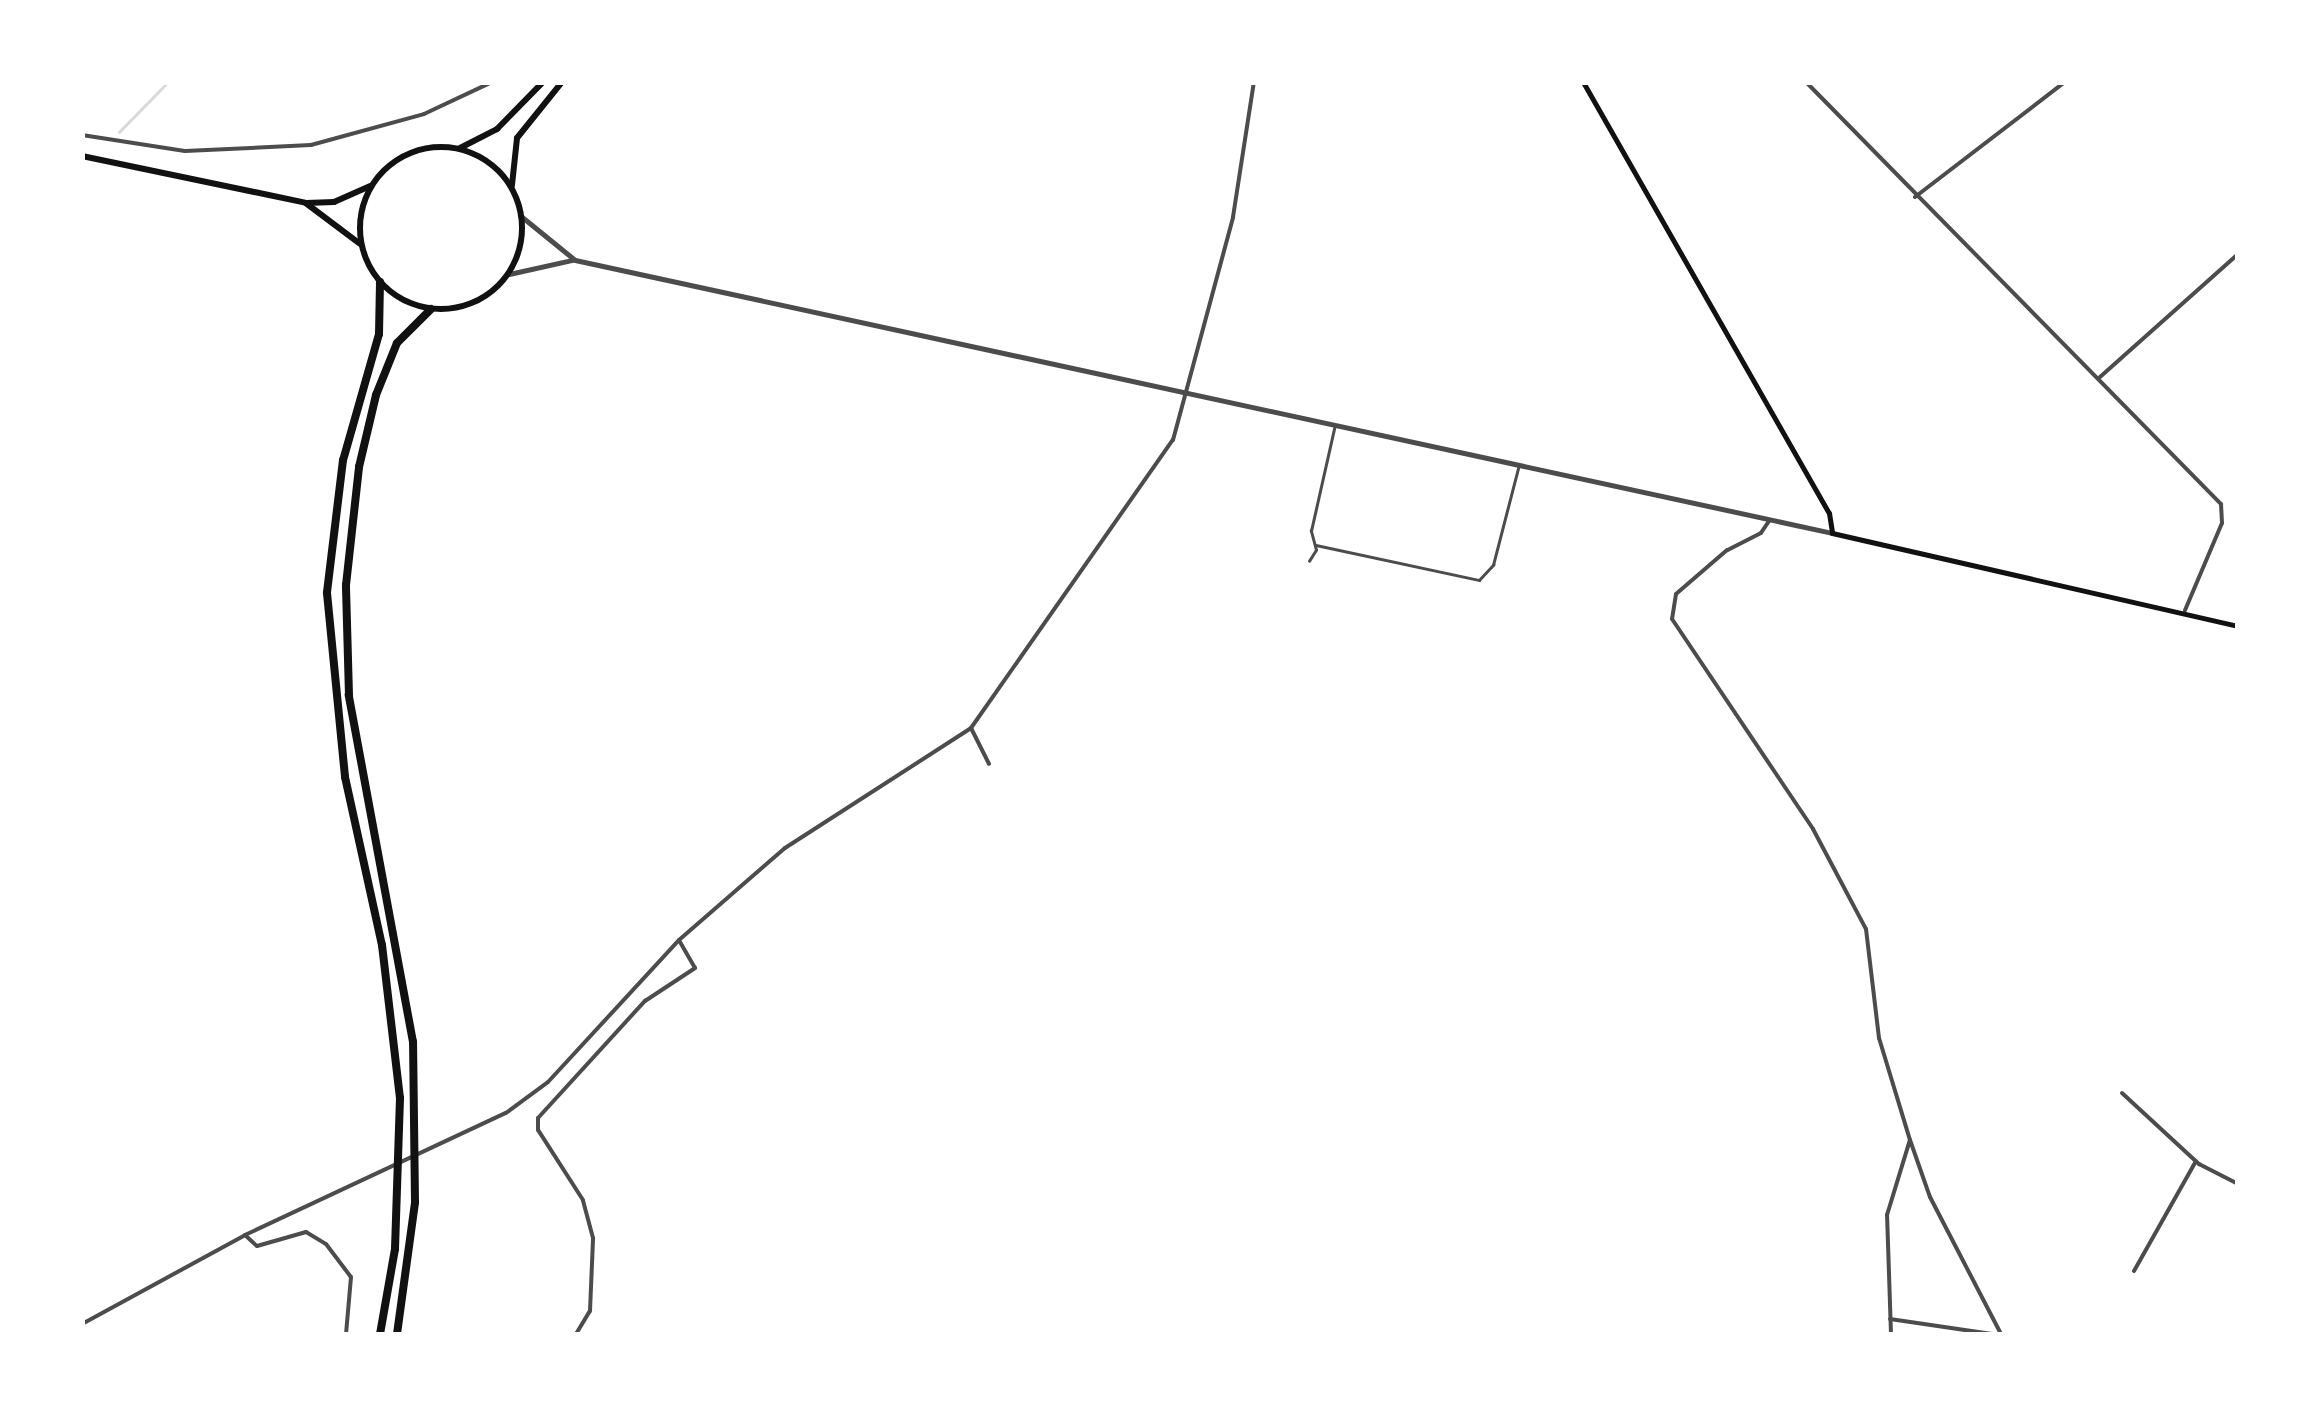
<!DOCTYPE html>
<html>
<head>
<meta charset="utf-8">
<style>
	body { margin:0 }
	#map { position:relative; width:2320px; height:1417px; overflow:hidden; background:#fff; font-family:Rubik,sans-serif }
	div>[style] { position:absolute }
	.stream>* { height:2.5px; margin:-1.25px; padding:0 1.25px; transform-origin:1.25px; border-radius:1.25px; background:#d9d9d9 }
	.service>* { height:2.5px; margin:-1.25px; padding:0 1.25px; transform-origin:1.25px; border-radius:1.25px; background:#4c4c4c }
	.minor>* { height:4px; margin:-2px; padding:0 2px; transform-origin:2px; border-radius:2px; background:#4c4c4c }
	.tertiary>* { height:5px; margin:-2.5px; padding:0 2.5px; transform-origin:2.5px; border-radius:2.5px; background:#4c4c4c }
	.secondary>* { height:5px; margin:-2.5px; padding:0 2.5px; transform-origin:2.5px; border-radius:2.5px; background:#111 }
	.trunk>* { height:6px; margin:-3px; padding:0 3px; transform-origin:3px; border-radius:3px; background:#111 }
	.trunk>.ring { margin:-3px; padding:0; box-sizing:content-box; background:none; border:6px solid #111; border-radius:50% }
	.motorway>* { height:8px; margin:-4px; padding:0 4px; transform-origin:4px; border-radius:4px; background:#111 }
	span { translate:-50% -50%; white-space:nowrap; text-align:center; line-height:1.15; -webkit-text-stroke:10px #fff; paint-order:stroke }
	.frame { position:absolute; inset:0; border:85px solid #fff; pointer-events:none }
</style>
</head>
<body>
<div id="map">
	<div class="stream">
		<div style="left:119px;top:132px;width:70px;rotate:-45.6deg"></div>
	</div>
	<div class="service">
		<div style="left:1316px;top:545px;width:167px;rotate:12.1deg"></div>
		<div style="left:1479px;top:580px;width:21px;rotate:-47deg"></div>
		<div style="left:1493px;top:565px;width:100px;rotate:-75.5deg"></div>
		<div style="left:1309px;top:561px;width:13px;rotate:-58deg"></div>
		<div style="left:1316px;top:550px;width:20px;rotate:-105deg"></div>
		<div style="left:1311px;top:531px;width:105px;rotate:-77.3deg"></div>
	</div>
	<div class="minor">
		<div style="left:1806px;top:82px;width:592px;rotate:45.48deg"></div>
		<div style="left:2221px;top:504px;width:19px;rotate:87deg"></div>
		<div style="left:2222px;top:523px;width:95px;rotate:113deg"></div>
		<div style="left:82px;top:135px;width:104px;rotate:8.8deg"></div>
		<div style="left:185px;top:151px;width:126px;rotate:-2.7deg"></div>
		<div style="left:311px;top:145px;width:117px;rotate:-15.3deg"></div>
		<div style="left:424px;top:114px;width:75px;rotate:-25.2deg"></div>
		<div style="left:1915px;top:197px;width:189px;rotate:-37.5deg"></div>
		<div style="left:2100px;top:377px;width:185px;rotate:-41.7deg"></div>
		<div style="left:1769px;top:521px;width:14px;rotate:124deg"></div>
		<div style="left:1761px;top:533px;width:38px;rotate:153deg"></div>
		<div style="left:1727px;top:550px;width:67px;rotate:139.2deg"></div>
		<div style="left:1676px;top:594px;width:25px;rotate:99deg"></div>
		<div style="left:1672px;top:619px;width:253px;rotate:56.1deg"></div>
		<div style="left:1813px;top:829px;width:113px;rotate:62.1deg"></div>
		<div style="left:1866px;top:929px;width:110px;rotate:83.2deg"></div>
		<div style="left:1879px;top:1038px;width:107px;rotate:73.1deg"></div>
		<div style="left:1910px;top:1140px;width:60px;rotate:70.7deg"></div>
		<div style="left:1930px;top:1197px;width:154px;rotate:62.6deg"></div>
		<div style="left:971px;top:728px;width:40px;rotate:63.4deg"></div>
		<div style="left:2122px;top:1093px;width:105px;rotate:42.7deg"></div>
		<div style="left:2199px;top:1164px;width:44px;rotate:27.1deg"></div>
		<div style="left:245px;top:1235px;width:16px;rotate:43deg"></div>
		<div style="left:257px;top:1246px;width:51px;rotate:-15.9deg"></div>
		<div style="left:306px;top:1232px;width:23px;rotate:31deg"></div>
		<div style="left:326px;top:1244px;width:41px;rotate:52.9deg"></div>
		<div style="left:351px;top:1277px;width:57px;rotate:95deg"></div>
		<div style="left:2134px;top:1271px;width:126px;rotate:-60.6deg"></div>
		<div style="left:1890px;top:1319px;width:103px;rotate:8.4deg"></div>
		<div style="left:82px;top:1324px;width:186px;rotate:-28.6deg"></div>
		<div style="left:245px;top:1235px;width:288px;rotate:-25.1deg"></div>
		<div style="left:506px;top:1113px;width:52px;rotate:-36.4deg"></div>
		<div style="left:548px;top:1082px;width:193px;rotate:-47.3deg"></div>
		<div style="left:679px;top:940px;width:140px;rotate:-41deg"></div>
		<div style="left:785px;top:848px;width:221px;rotate:-32.8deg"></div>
		<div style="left:971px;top:728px;width:352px;rotate:-55deg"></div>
		<div style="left:1173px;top:440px;width:231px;rotate:-74.9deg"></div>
		<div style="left:1233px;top:217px;width:137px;rotate:-81.2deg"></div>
		<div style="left:576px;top:1334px;width:27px;rotate:-59deg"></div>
		<div style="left:590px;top:1311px;width:73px;rotate:-87.6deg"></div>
		<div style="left:593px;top:1238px;width:39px;rotate:-105deg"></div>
		<div style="left:583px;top:1200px;width:83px;rotate:-122.7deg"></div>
		<div style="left:538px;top:1130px;width:12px;rotate:-90deg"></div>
		<div style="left:538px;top:1118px;width:159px;rotate:-47.6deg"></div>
		<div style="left:645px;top:1001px;width:60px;rotate:-33.4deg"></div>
		<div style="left:695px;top:968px;width:32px;rotate:-120deg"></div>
		<div style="left:1891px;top:1334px;width:119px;rotate:-91.9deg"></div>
		<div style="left:1887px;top:1215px;width:78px;rotate:-73deg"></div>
	</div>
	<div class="tertiary">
		<div style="left:522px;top:217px;width:68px;rotate:39.1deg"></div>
		<div style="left:575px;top:260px;width:1286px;rotate:12.25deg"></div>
		<div style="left:509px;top:274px;width:65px;rotate:-12.5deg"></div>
	</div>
	<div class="secondary">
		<div style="left:1583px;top:82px;width:496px;rotate:60.3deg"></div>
		<div style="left:1829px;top:513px;width:20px;rotate:81deg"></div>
		<div style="left:1832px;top:533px;width:417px;rotate:12.9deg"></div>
	</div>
	<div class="trunk">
		<div class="ring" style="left:360px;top:147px;width:156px;height:156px"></div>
		<div style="left:460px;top:148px;width:42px;rotate:-27.2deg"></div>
		<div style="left:497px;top:129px;width:66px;rotate:-45.6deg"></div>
		<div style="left:82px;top:156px;width:229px;rotate:11.8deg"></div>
		<div style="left:306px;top:203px;width:28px;rotate:-2deg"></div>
		<div style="left:334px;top:202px;width:39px;rotate:-24deg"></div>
		<div style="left:512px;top:185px;width:47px;rotate:-83.9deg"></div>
		<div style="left:517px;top:138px;width:72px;rotate:-51.2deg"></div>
		<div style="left:307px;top:204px;width:66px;rotate:37deg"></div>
	</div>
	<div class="motorway">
		<div style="left:380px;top:282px;width:52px;rotate:91.1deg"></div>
		<div style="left:379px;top:334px;width:131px;rotate:105.9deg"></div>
		<div style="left:343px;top:460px;width:134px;rotate:96.9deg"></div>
		<div style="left:327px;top:593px;width:185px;rotate:84.4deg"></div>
		<div style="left:345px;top:777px;width:172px;rotate:77.6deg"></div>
		<div style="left:382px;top:945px;width:154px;rotate:83.3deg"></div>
		<div style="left:400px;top:1098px;width:151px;rotate:91.9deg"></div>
		<div style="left:395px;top:1249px;width:86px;rotate:100deg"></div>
		<div style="left:397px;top:1334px;width:133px;rotate:-82.2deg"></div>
		<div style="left:415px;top:1202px;width:160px;rotate:-90.7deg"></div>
		<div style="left:413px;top:1042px;width:353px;rotate:-100.5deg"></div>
		<div style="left:349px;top:695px;width:110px;rotate:-91.6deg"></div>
		<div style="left:346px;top:585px;width:119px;rotate:-83.7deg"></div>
		<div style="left:359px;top:467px;width:74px;rotate:-76.7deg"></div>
		<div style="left:376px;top:395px;width:56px;rotate:-68deg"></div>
		<div style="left:397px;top:343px;width:48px;rotate:-45deg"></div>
	</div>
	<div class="frame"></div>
</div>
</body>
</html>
